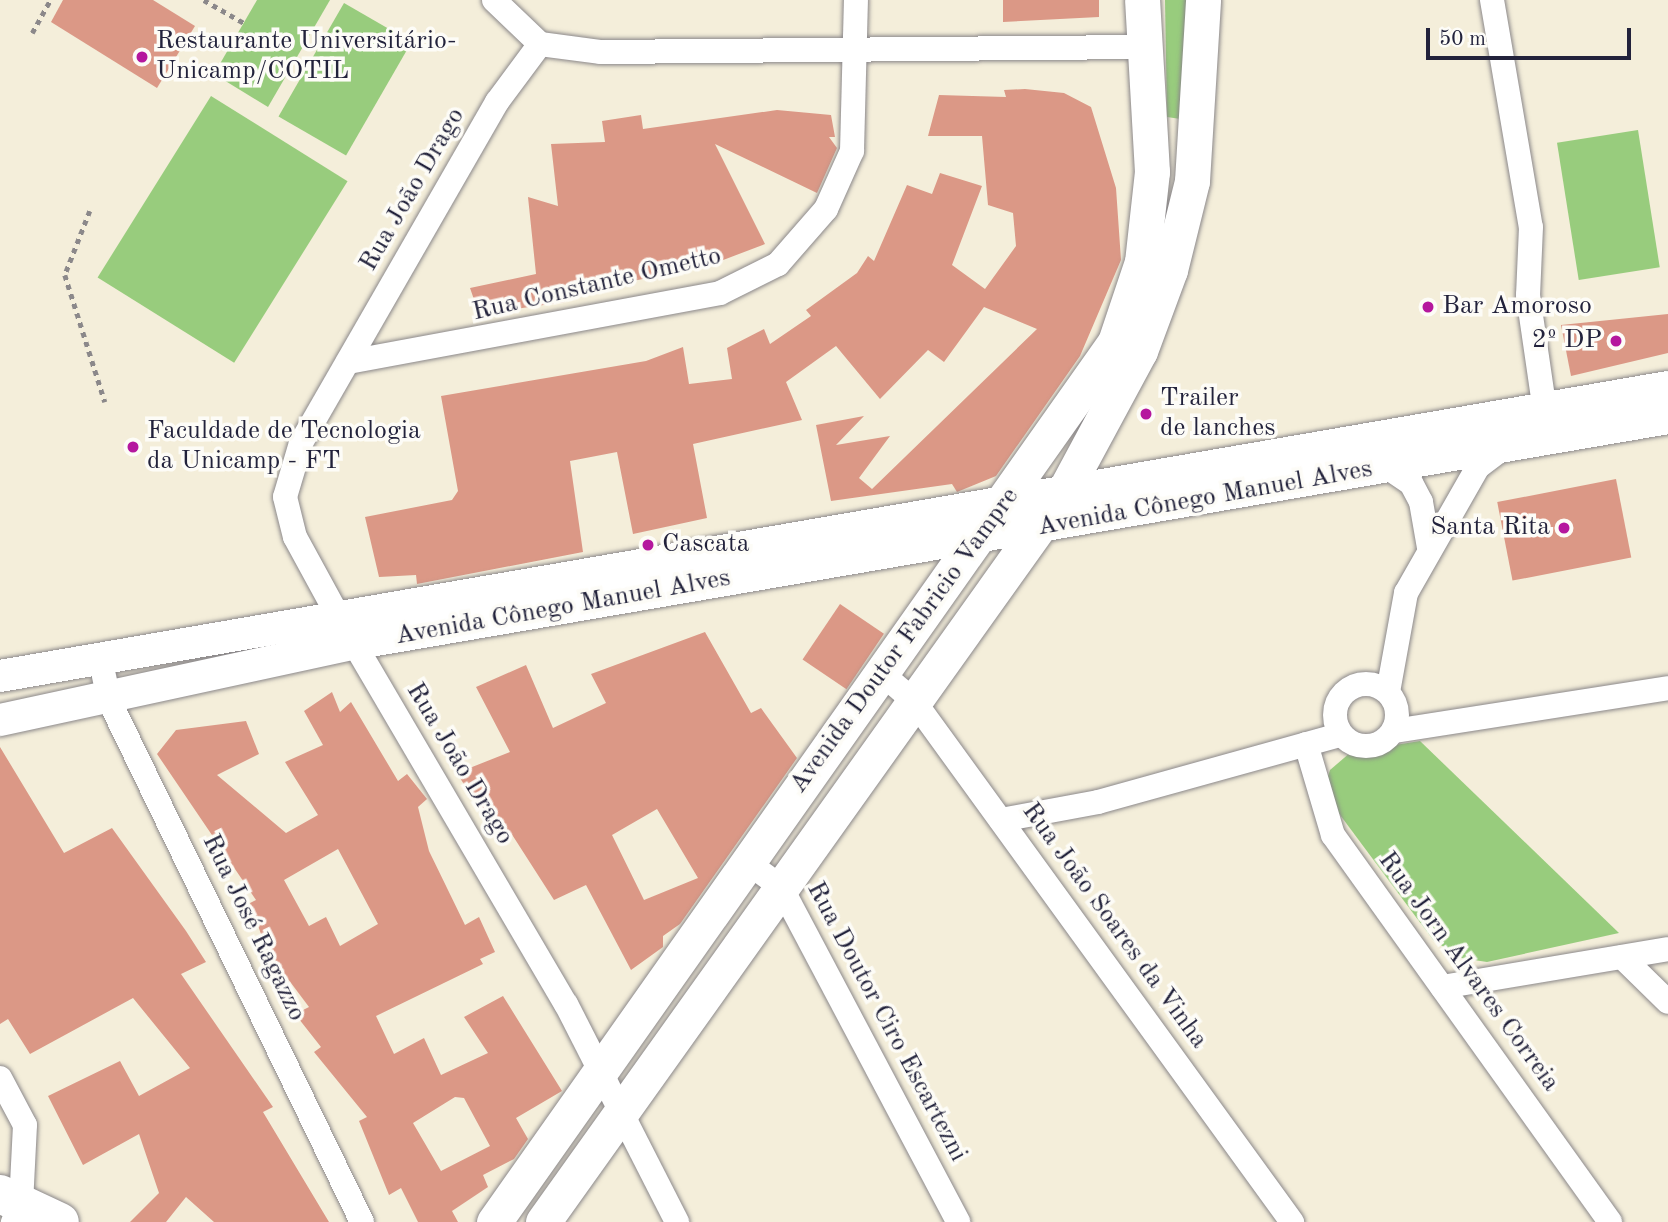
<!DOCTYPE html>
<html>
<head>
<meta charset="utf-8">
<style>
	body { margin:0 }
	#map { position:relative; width:1668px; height:1222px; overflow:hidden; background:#f4eeda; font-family:"Old Standard TT",serif }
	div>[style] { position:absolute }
	.green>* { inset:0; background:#98cc7d; transform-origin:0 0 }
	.building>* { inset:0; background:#db9886; transform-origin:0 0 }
	.path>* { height:4.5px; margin-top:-2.25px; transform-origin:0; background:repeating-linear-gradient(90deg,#8b888a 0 5px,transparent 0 10px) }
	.roads { filter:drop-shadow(0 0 2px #8b888a) drop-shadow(0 0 2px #8b888a) }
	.minor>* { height:24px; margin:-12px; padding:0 12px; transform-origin:12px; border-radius:12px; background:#fff }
	.minor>.ring { margin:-12px; padding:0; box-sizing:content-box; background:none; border:24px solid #fff; border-radius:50% }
	.tertiary>* { height:32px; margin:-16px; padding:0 16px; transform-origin:16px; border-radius:16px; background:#fff }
	.secondary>* { height:35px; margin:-17.5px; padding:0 17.5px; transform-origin:17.5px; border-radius:17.5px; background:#fff }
	.trunk>* { height:38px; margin:-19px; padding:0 19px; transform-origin:19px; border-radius:19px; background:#fff }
	.dots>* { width:19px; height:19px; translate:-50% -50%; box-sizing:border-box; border:4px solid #fdfcf7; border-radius:50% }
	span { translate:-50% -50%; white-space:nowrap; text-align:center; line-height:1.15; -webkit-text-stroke:7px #fdfcf7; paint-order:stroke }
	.poi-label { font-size:26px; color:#22223b }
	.left { translate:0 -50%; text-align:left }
	.right { translate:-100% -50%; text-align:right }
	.street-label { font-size:26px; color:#22223b }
	.scale { position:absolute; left:1426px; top:28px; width:205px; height:32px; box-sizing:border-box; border:4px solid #22223b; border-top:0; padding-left:9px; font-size:21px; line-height:24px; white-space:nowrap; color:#22223b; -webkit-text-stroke:5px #fdfcf7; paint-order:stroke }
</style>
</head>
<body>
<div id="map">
	<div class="green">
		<div style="clip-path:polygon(257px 0,330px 0,268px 107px,214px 74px)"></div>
		<div style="clip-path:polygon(1165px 0,1190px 0,1187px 120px,1167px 117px)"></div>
		<div style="left:344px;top:3px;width:78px;height:131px;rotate:30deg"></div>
		<div style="left:211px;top:96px;width:161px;height:214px;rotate:32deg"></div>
		<div style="left:1638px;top:130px;width:139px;height:82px;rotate:81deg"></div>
		<div style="clip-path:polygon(1420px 741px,1619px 933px,1487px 962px,1461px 958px,1433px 940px,1323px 792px,1330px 770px,1351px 752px)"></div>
	</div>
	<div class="building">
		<div style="clip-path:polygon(63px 0,153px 0,195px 26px,157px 88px,51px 22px)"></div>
		<div style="clip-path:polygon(1003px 0,1099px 0,1099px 17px,1003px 22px)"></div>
		<div style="clip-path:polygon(1025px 89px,1064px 93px,1091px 107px,1116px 188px,1121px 260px,1080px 356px,996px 476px,957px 492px,952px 484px,831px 501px,816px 425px,864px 416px,836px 445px,890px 436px,859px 478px,872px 489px,1037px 329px,984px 307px,944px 362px,928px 350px,880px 399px,836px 346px,786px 382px,802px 420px,693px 444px,707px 518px,633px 534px,617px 452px,570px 461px,583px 552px,417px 584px,416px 575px,379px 577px,365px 517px,452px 500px,458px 491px,441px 396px,646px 361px,683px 347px,689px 384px,732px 379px,727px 348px,764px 329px,770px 344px,811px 316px,806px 310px,857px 273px,868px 256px,874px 261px,907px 185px,932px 194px,940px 173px,982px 186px,952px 265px,985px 289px,1016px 246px,1013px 213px,988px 205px,982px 136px,928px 136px,939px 95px,1006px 97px,1004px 90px)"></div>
		<div style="clip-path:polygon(777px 110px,831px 115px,835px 137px,829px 137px,837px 148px,817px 193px,715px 144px,765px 244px,718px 262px,662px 267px,663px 275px,562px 295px,565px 302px,479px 314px,470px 288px,536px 274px,528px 197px,558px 206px,551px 144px,605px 142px,602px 121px,641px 115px,643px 129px)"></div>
		<div style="clip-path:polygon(1668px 314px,1668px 353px,1571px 376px,1561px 325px)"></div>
		<div style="left:1616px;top:479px;width:80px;height:121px;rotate:79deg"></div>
		<div style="left:840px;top:604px;width:53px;height:67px;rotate:34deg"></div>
		<div style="clip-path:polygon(evenodd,705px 632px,751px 713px,761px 708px,797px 758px,680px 924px,663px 936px,663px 947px,631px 970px,586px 885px,554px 900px,511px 833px,498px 840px,457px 773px,510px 752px,476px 687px,526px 665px,553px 728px,606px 703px,591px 674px,705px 632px,657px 809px,698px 878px,644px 900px,612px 835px,657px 809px)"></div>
		<div style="clip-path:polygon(evenodd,332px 692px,340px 712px,351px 702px,398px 781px,407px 774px,427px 799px,418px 807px,429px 851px,465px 925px,479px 917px,495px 952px,480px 959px,483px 964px,376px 1016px,394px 1054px,424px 1038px,441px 1075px,488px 1053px,464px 1017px,503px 996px,562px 1091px,516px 1118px,528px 1139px,514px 1159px,483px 1175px,488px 1187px,452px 1211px,458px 1222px,418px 1222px,401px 1188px,389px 1195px,359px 1121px,367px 1117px,314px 1052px,321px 1047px,295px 1014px,309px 1007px,267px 951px,250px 903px,256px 900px,157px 754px,176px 730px,246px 721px,259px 754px,217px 775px,286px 833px,318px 815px,285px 762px,323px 745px,304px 711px,332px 692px,338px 849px,378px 924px,340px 946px,326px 917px,309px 926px,284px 880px,338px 849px,332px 692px,455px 1097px,464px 1098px,490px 1146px,441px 1171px,413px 1123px,455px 1097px)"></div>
		<div style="clip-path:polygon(0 747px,64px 853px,112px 828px,186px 931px,206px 962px,181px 974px,273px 1107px,263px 1112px,329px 1222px,214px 1222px,186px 1197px,166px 1222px,130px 1222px,159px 1193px,139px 1134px,83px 1165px,48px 1096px,120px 1061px,139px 1096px,190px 1068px,133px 998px,30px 1054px,8px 1019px,0 1024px)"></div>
	</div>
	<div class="path">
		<div style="left:204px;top:0;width:46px;rotate:29.9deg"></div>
		<div style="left:32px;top:33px;width:38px;rotate:-61deg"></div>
		<div style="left:90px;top:211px;width:69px;rotate:111.3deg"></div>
		<div style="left:65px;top:275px;width:133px;rotate:72.5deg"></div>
	</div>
	<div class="roads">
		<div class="minor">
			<div style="left:494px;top:0;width:64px;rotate:43.7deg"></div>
			<div style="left:1492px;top:0;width:230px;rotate:80.3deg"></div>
			<div style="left:1531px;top:227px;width:68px;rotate:92.5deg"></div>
			<div style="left:1528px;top:295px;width:117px;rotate:81.7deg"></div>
			<div style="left:540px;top:44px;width:72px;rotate:126.6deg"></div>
			<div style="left:497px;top:102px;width:393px;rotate:119.9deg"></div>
			<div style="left:301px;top:443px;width:56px;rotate:106.5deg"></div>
			<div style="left:285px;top:497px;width:41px;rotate:76deg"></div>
			<div style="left:295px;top:537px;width:90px;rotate:61.4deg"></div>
			<div style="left:338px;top:616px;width:450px;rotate:59.6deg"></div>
			<div style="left:566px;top:1004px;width:245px;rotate:63deg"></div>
			<div style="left:540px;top:44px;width:62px;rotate:7.5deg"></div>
			<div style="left:601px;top:52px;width:544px;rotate:-0.53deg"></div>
			<div style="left:348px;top:362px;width:378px;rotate:-10.5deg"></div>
			<div style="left:720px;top:293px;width:65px;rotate:-26.6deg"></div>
			<div style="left:778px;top:264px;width:73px;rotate:-48.9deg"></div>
			<div style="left:826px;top:209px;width:64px;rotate:-65.9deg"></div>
			<div style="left:852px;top:151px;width:151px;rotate:-88.5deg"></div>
			<div style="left:1387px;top:467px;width:29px;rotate:34deg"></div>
			<div style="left:1411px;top:483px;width:21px;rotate:62deg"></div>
			<div style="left:1421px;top:502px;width:47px;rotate:80.1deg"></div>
			<div style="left:100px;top:657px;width:44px;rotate:78.2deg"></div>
			<div style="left:109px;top:700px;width:580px;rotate:64.14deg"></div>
			<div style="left:881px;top:673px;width:43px;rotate:40.3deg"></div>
			<div style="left:914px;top:701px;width:644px;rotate:54.04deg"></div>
			<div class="ring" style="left:1335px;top:684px;width:38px;height:38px"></div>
			<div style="left:1388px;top:692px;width:101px;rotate:-79.7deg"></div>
			<div style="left:1406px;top:593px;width:145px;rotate:-60.3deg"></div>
			<div style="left:1478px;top:467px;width:34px;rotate:-37deg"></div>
			<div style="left:1394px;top:731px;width:277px;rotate:-8.9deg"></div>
			<div style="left:1306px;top:744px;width:95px;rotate:73.5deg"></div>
			<div style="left:1333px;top:835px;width:476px;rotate:54.4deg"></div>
			<div style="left:1001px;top:820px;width:99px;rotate:-10.5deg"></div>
			<div style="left:1098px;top:802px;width:251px;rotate:-15.5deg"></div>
			<div style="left:747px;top:862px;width:42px;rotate:36.3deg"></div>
			<div style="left:781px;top:887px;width:379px;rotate:62.1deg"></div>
			<div style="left:1622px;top:957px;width:64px;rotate:44.4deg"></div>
			<div style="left:1442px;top:987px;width:229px;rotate:-9.5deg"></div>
			<div style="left:0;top:1078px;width:53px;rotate:62deg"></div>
			<div style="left:25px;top:1125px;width:79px;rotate:92.9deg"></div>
			<div style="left:21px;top:1204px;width:20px;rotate:114deg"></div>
		</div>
		<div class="tertiary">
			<div style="left:0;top:676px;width:1693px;rotate:-9.83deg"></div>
			<div style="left:0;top:720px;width:361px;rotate:-12.2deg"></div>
			<div style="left:353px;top:644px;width:1334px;rotate:-9.75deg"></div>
		</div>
		<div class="secondary">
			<div style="left:494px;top:1222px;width:1077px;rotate:-54.79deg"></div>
			<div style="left:1115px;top:342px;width:84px;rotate:-71.4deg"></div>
			<div style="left:1142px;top:262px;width:91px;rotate:-83.7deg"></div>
			<div style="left:1152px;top:172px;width:172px;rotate:-93.3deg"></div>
			<div style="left:543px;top:1222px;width:899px;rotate:-54.51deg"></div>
			<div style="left:1065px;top:490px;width:158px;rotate:-61.7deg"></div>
			<div style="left:1140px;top:351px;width:86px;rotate:-69.7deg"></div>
			<div style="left:1170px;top:270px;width:92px;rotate:-76.1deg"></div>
			<div style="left:1192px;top:181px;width:181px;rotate:-86.5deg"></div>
		</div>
		<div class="trunk">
			<div style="left:0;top:1194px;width:66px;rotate:25deg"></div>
		</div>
	</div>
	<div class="dots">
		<div style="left:142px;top:57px;background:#b5179e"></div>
		<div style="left:1428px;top:307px;background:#b5179e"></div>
		<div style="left:1616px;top:341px;background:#b5179e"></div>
		<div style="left:1146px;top:414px;background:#b5179e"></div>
		<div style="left:133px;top:447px;background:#b5179e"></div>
		<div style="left:1564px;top:528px;background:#b5179e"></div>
		<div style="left:648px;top:545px;background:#b5179e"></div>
	</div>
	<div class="poi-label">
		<span class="left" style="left:156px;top:57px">Restaurante Universitário-<br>Unicamp/COTIL</span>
		<span class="left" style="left:1442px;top:307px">Bar Amoroso</span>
		<span class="right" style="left:1602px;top:341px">2º DP</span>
		<span class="left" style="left:1160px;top:414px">Trailer<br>de lanches</span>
		<span class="left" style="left:147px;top:447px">Faculdade de Tecnologia<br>da Unicamp - FT</span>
		<span class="right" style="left:1550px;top:528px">Santa Rita</span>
		<span class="left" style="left:662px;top:545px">Cascata</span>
	</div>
	<div class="street-label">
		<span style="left:413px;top:190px;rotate:-60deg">Rua João Drago</span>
		<span style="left:597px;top:285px;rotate:-13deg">Rua Constante Ometto</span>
		<span style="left:1205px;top:499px;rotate:-10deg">Avenida Cônego Manuel Alves</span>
		<span style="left:563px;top:608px;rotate:-10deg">Avenida Cônego Manuel Alves</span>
		<span style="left:905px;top:641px;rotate:-54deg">Avenida Doutor Fabricio Vampre</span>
		<span style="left:459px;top:764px;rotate:59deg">Rua João Drago</span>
		<span style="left:1114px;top:926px;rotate:54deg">Rua João Soares da Vinha</span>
		<span style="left:253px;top:928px;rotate:64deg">Rua José Ragazzo</span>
		<span style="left:1468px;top:972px;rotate:54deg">Rua Jorn Alvares Correia</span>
		<span style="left:886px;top:1022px;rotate:62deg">Rua Doutor Ciro Escartezni</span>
	</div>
	<div class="scale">50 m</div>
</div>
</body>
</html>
